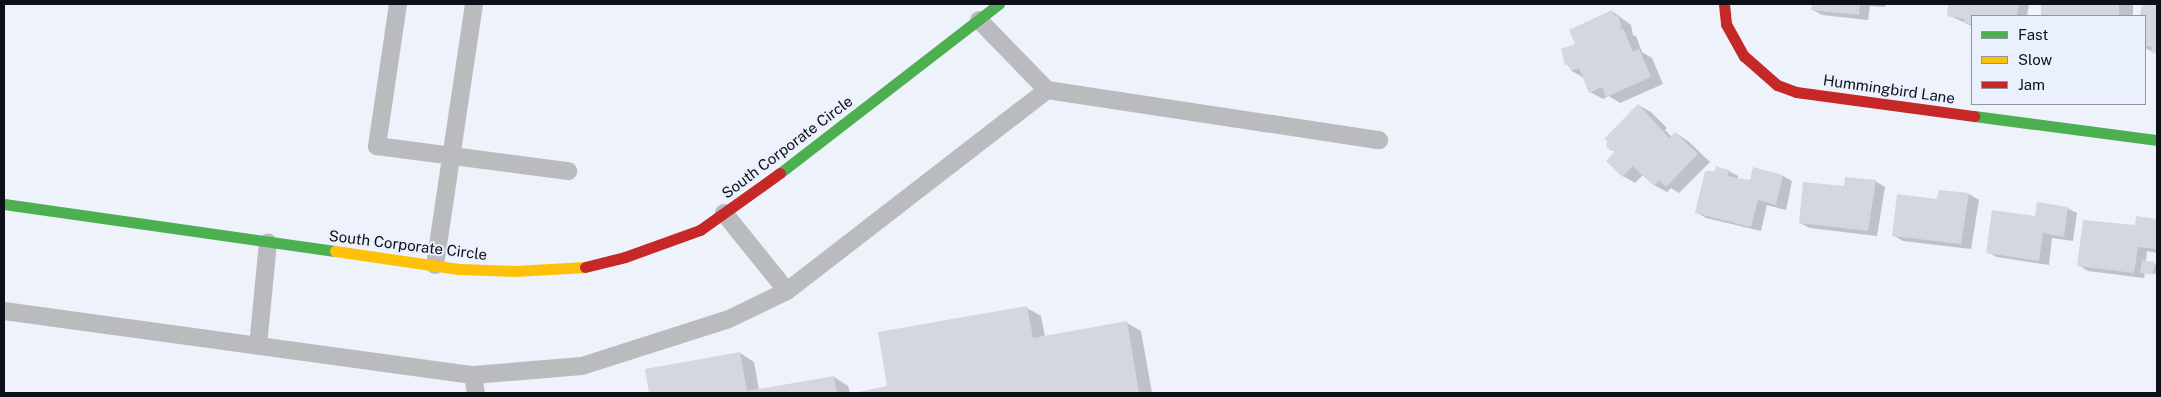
<!DOCTYPE html>
<html>
<head>
<meta charset="utf-8">
<style>
	body { margin:0 }
	#map { position:relative; width:2161px; height:397px; overflow:hidden; background:#eef2fa; font-family:"Public Sans",sans-serif }
	div>[style] { position:absolute }
	.shadow>* { inset:0; background:#0003; transform-origin:0 0 }
	.building>* { inset:0; background:#d3d8df; transform-origin:0 0 }
	.lane>* { height:18px; margin:-9px; padding:0 9px; transform-origin:9px; border-radius:9px; background:#babbbe }
	.fast>* { height:11px; margin:-5.5px; padding:0 5.5px; transform-origin:5.5px; border-radius:5.5px; background:#4caf50 }
	.slow>* { height:11px; margin:-5.5px; padding:0 5.5px; transform-origin:5.5px; border-radius:5.5px; background:#ffc107 }
	.jam>* { height:11px; margin:-5.5px; padding:0 5.5px; transform-origin:5.5px; border-radius:5.5px; background:#c62828 }
	span { translate:-50% -50%; white-space:nowrap; text-align:center; line-height:1.15; -webkit-text-stroke:4px #eaf0fe; paint-order:stroke }
	.street-label { font-size:15px; color:#0d1018 }
	.frame { position:absolute; inset:0; border:5px solid #0d1018; pointer-events:none }
	.legend { position:absolute; left:1971px; top:15px; width:175px; height:90px; box-sizing:border-box; background:#eaf0fe; border:1px solid #9296a2; margin:0; padding:6px 9px; list-style:none; font-size:15px; color:#0d1018 }
	.legend li { display:flex; align-items:center; gap:10px; height:25px }
	.legend b { width:25px; border:1px solid #9296a2 }
</style>
</head>
<body>
<div id="map">
	<div class="shadow">
		<div style="clip-path:polygon(1814px 4px,1886px 4px,1885px 7px,1870px 6px,1868px 20px,1822px 15px,1813px 10px)"></div>
		<div style="clip-path:polygon(1950px 4px,2029px 4px,2027px 16px,1972px 16px,1972px 26px,1948px 15px)"></div>
		<div style="left:2042px;top:4px;width:91px;height:12px"></div>
		<div style="clip-path:polygon(2143px 4px,2157px 4px,2157px 54px,2145px 48px,2145px 16px,2142px 16px)"></div>
		<div style="clip-path:polygon(1612px 11px,1631px 25px,1633px 35px,1636px 36px,1642px 52px,1652px 58px,1663px 84px,1620px 103px,1609px 96px,1603px 99px,1590px 92px,1584px 78px,1572px 71px,1563px 58px)"></div>
		<div style="clip-path:polygon(1638px 105px,1651px 112px,1667px 128px,1665px 130px,1672px 137px,1676px 133px,1688px 141px,1710px 162px,1679px 193px,1671px 188px,1667px 192px,1654px 185px,1643px 175px,1635px 183px,1623px 176px,1616px 152px,1612px 150px)"></div>
		<div style="clip-path:polygon(1717px 168px,1729px 171px,1738px 176px,1738px 179px,1751px 181px,1783px 176px,1792px 181px,1786px 210px,1767px 205px,1761px 231px,1706px 218px,1696px 212px)"></div>
		<div style="clip-path:polygon(1875px 181px,1885px 187px,1877px 236px,1810px 228px,1800px 223px,1845px 188px)"></div>
		<div style="clip-path:polygon(1940px 191px,1969px 194px,1979px 200px,1971px 249px,1903px 241px,1893px 235px,1938px 200px)"></div>
		<div style="clip-path:polygon(2067px 208px,2077px 213px,2073px 241px,2052px 238px,2049px 265px,1997px 257px,1987px 252px,2036px 217px)"></div>
		<div style="clip-path:polygon(2137px 217px,2157px 220px,2157px 253px,2147px 251px,2146px 262px,2157px 265px,2157px 274px,2145px 273px,2144px 278px,2088px 271px,2079px 265px,2136px 227px)"></div>
		<div style="clip-path:polygon(1027px 308px,1041px 316px,1045px 337px,1127px 323px,1141px 331px,1152px 393px,854px 393px,888px 387px)"></div>
		<div style="clip-path:polygon(740px 353px,754px 362px,759px 390px,834px 377px,848px 386px,850px 393px,650px 393px,646px 370px)"></div>
	</div>
	<div class="building">
		<div style="clip-path:polygon(1812px 4px,1860px 4px,1859px 15px,1811px 10px)"></div>
		<div style="clip-path:polygon(1948px 4px,2018px 4px,2017px 16px,1972px 16px,1972px 24px,1964px 23px,1964px 19px,1947px 16px)"></div>
		<div style="left:2041px;top:4px;width:78px;height:12px"></div>
		<div style="clip-path:polygon(2142px 4px,2157px 4px,2157px 53px,2151px 52px,2152px 47px,2145px 46px,2145px 16px,2140px 16px)"></div>
		<div style="clip-path:polygon(1612px 10px,1614px 15px,1618px 16px,1621px 24px,1620px 29px,1623px 28px,1633px 52px,1639px 49px,1651px 77px,1606px 97px,1602px 87px,1589px 93px,1579px 68px,1571px 71px,1568px 64px,1565px 66px,1561px 49px,1575px 44px,1569px 30px)"></div>
		<div style="clip-path:polygon(1638px 104px,1669px 138px,1675px 132px,1698px 154px,1666px 187px,1659px 180px,1654px 186px,1633px 166px,1622px 177px,1606px 161px,1616px 150px,1611px 151px,1606px 146px,1607px 141px,1604px 139px)"></div>
		<div style="clip-path:polygon(1716px 166px,1729px 170px,1728px 176px,1738px 178px,1750px 180px,1753px 167px,1783px 175px,1776px 205px,1758px 200px,1751px 227px,1695px 213px,1705px 171px,1715px 171px)"></div>
		<div style="clip-path:polygon(1845px 177px,1876px 180px,1868px 231px,1799px 223px,1803px 182px,1844px 186px)"></div>
		<div style="clip-path:polygon(1939px 190px,1969px 193px,1961px 244px,1892px 236px,1897px 194px,1937px 199px)"></div>
		<div style="clip-path:polygon(2037px 202px,2068px 207px,2064px 237px,2043px 233px,2039px 261px,1986px 253px,1992px 210px,2035px 216px)"></div>
		<div style="clip-path:polygon(2136px 216px,2157px 219px,2157px 249px,2138px 247px,2134px 273px,2077px 266px,2083px 220px,2135px 225px)"></div>
		<div style="left:2142px;top:260px;width:13px;height:13px;rotate:9deg"></div>
		<div style="clip-path:polygon(1027px 306px,1033px 338px,1127px 321px,1139px 393px,853px 393px,887px 386px,878px 332px)"></div>
		<div style="clip-path:polygon(740px 352px,747px 391px,834px 376px,837px 393px,649px 393px,645px 369px)"></div>
	</div>
	<div class="lane">
		<div style="left:398px;top:4px;width:144px;rotate:98.4deg"></div>
		<div style="left:377px;top:146px;width:193px;rotate:7.5deg"></div>
		<div style="left:979px;top:20px;width:98px;rotate:45.8deg"></div>
		<div style="left:1047px;top:90px;width:336px;rotate:8.6deg"></div>
		<div style="left:724px;top:213px;width:100px;rotate:51.1deg"></div>
		<div style="left:435px;top:265px;width:264px;rotate:-81.5deg"></div>
		<div style="left:4px;top:311px;width:473px;rotate:7.8deg"></div>
		<div style="left:473px;top:375px;width:109px;rotate:-4.7deg"></div>
		<div style="left:582px;top:366px;width:154px;rotate:-17.7deg"></div>
		<div style="left:729px;top:319px;width:64px;rotate:-25.8deg"></div>
		<div style="left:787px;top:291px;width:329px;rotate:-37.7deg"></div>
		<div style="left:258px;top:346px;width:104px;rotate:-84.5deg"></div>
		<div style="left:473px;top:375px;width:18px;rotate:81deg"></div>
	</div>
	<div class="fast">
		<div style="left:1974px;top:116px;width:185px;rotate:7.5deg"></div>
		<div style="left:780px;top:173px;width:277px;rotate:-37.7deg"></div>
		<div style="left:4px;top:204px;width:334px;rotate:8.1deg"></div>
	</div>
	<div class="slow">
		<div style="left:335px;top:251px;width:125px;rotate:8.3deg"></div>
		<div style="left:459px;top:269px;width:56px;rotate:2deg"></div>
		<div style="left:515px;top:271px;width:70px;rotate:-3.3deg"></div>
	</div>
	<div class="jam">
		<div style="left:1724px;top:4px;width:20px;rotate:84deg"></div>
		<div style="left:1726px;top:24px;width:37px;rotate:61deg"></div>
		<div style="left:1744px;top:56px;width:44px;rotate:41.3deg"></div>
		<div style="left:1777px;top:85px;width:20px;rotate:20deg"></div>
		<div style="left:1796px;top:92px;width:180px;rotate:7.7deg"></div>
		<div style="left:585px;top:267px;width:41px;rotate:-14deg"></div>
		<div style="left:625px;top:257px;width:80px;rotate:-19.8deg"></div>
		<div style="left:700px;top:230px;width:98px;rotate:-35.5deg"></div>
	</div>
	<div class="street-label">
		<span style="left:1889px;top:89px;rotate:8deg">Hummingbird Lane</span>
		<span style="left:787px;top:147px;rotate:-37deg">South Corporate Circle</span>
		<span style="left:408px;top:245px;rotate:7deg">South Corporate Circle</span>
	</div>
	<div class="frame"></div>
	<ul class="legend">
	<li><b style="height:6px;background:#4caf50"></b>Fast</li>
	<li><b style="height:6px;background:#ffc107"></b>Slow</li>
	<li><b style="height:6px;background:#c62828"></b>Jam</li>
	</ul>
</div>
</body>
</html>
